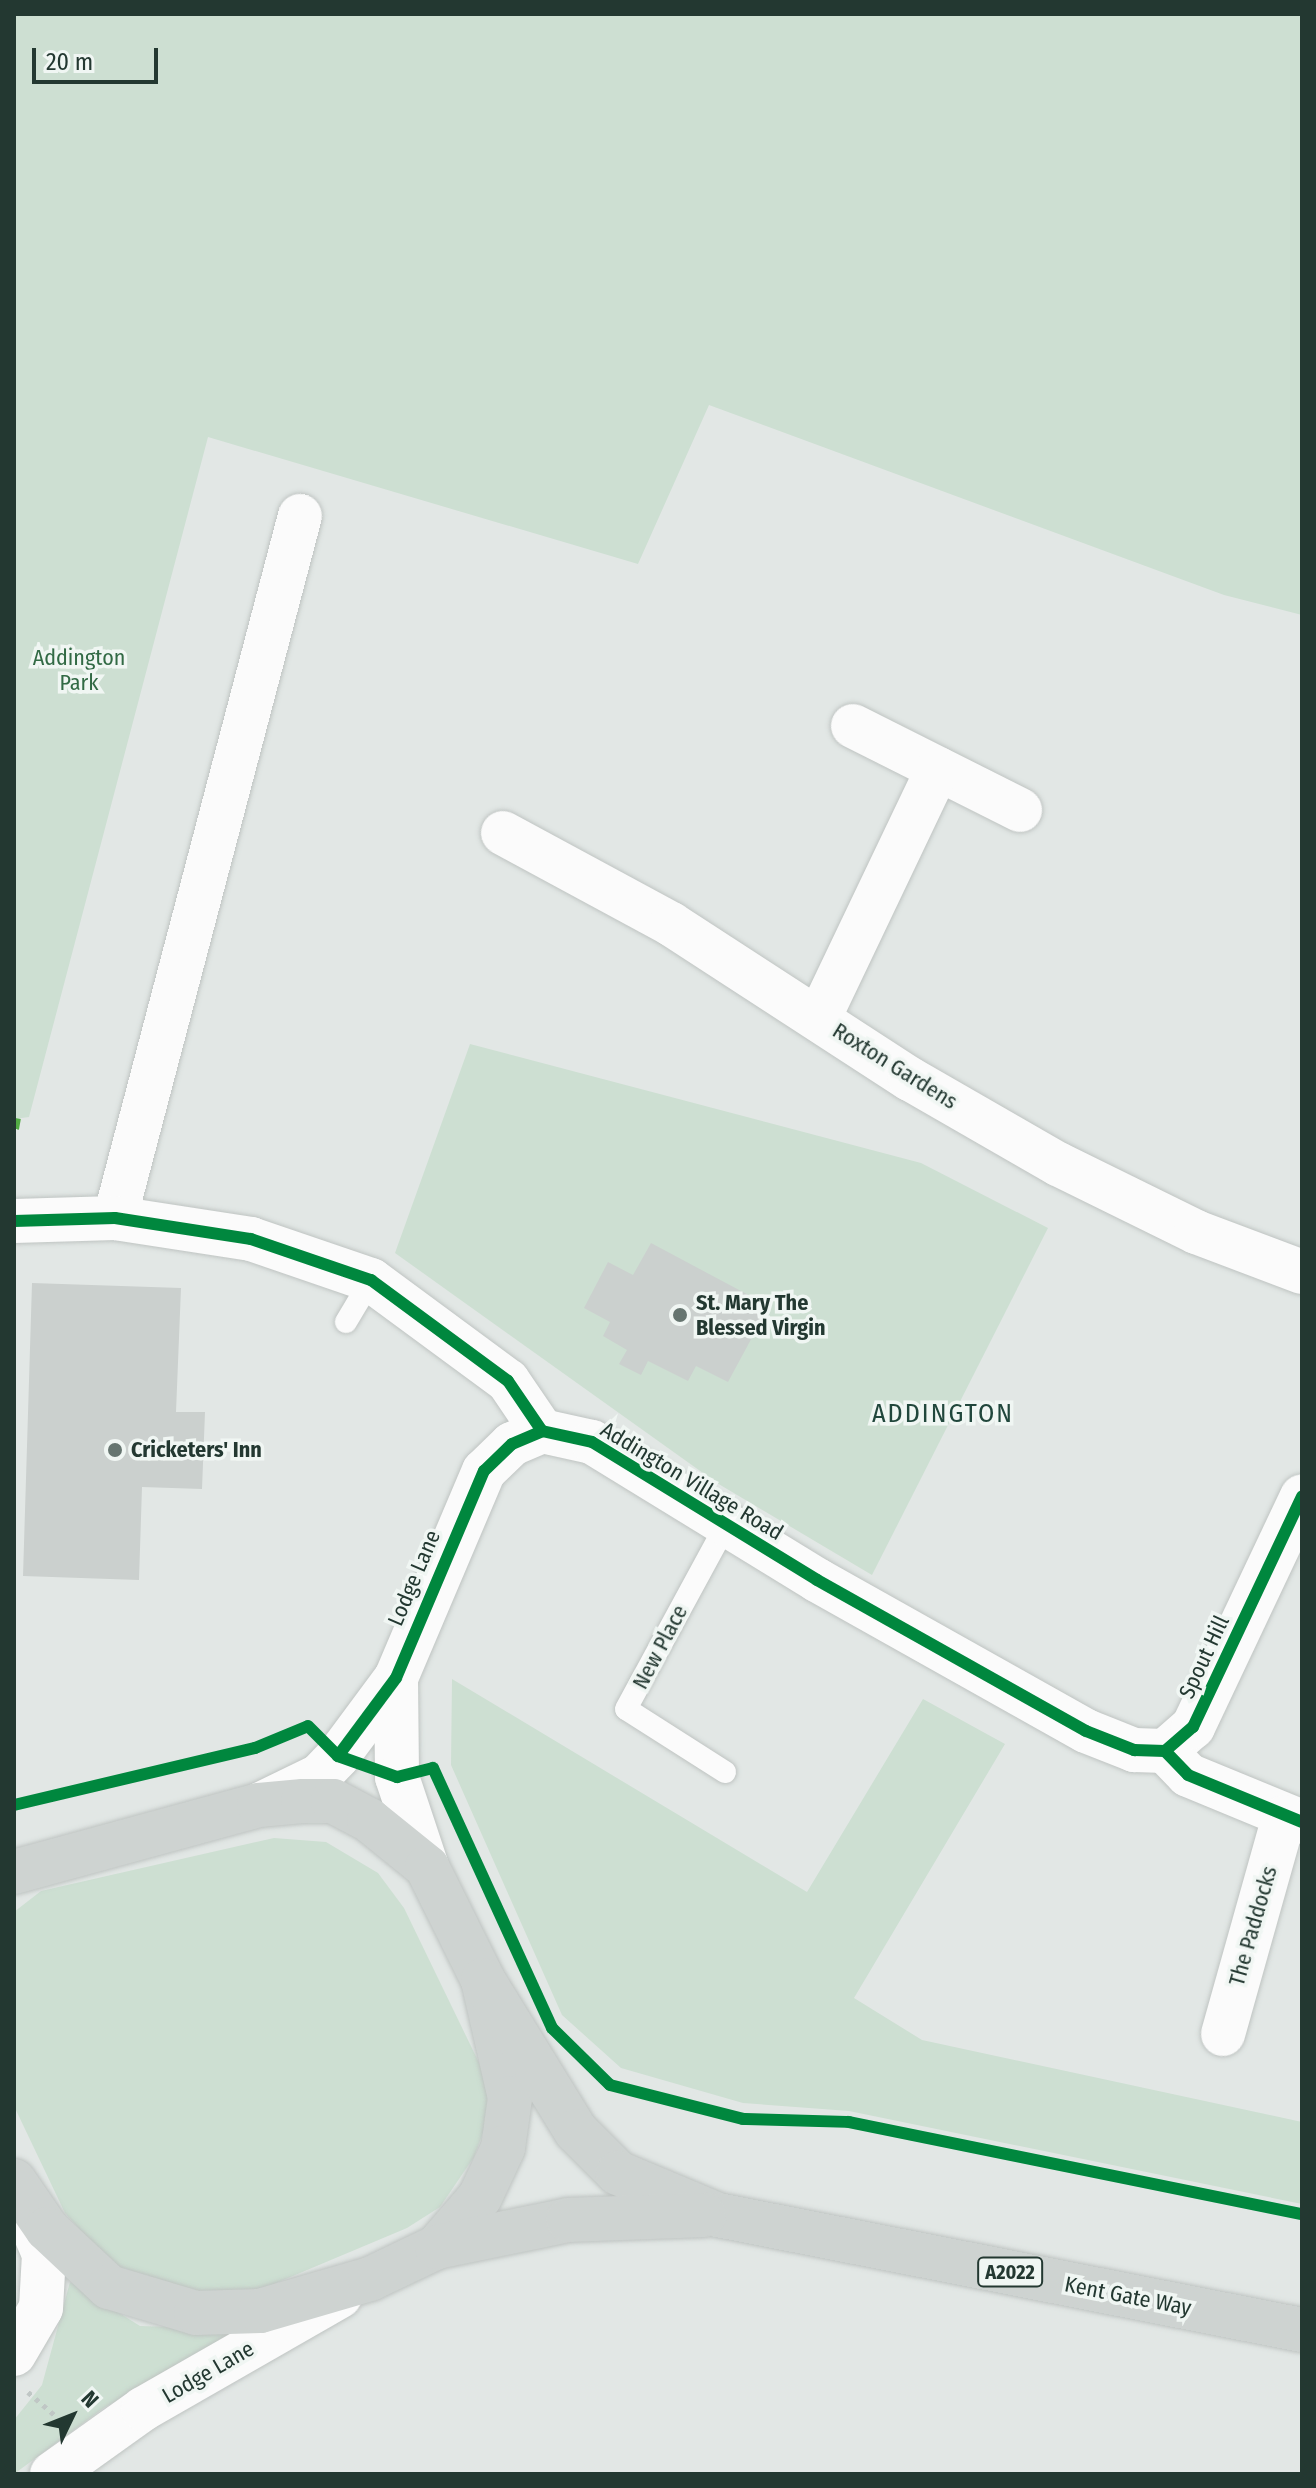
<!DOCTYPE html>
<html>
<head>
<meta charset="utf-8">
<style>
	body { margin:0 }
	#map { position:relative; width:1316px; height:2488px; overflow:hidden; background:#e2e7e5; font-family:"Fira Sans Condensed",sans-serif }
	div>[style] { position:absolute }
	.green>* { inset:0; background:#cddfd2 }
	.building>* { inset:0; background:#cbd0ce }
	.path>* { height:5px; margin-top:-2.5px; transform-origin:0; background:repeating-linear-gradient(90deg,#c0c7c5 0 4px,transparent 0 10px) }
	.roads { filter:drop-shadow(0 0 2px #bfc4c2) drop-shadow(0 0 2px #bfc4c2) }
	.service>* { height:22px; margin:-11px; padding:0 11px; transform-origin:11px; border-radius:11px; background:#fbfbfb }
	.minor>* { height:44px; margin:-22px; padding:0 22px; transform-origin:22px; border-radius:22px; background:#fbfbfb }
	.tertiary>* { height:44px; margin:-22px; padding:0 22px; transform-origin:22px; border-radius:22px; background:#fbfbfb }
	.primary>* { height:44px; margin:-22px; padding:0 22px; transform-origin:22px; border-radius:22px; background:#ced3d1 }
	.quiet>* { height:10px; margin-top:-5px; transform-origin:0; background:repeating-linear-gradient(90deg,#53ac45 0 20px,transparent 0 30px) }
	.cycleway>* { height:12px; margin:-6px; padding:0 6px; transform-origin:6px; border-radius:6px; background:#00873e }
	.dots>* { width:22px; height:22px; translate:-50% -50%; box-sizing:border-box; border:4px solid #f0f6f3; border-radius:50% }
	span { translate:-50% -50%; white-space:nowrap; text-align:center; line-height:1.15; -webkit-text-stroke:7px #f0f6f3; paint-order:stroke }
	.shield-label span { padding:2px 6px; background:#f0f6f3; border:2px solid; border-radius:6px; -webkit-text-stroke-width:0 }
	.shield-label { font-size:20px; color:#233831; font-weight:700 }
	.park-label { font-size:22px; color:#326a45 }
	.street-label { font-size:22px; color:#233831 }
	.poi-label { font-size:22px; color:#233831; font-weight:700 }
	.left { translate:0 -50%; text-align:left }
	.quarter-label { font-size:26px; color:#21473c; letter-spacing:2px }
	.frame { position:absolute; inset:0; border:16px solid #233831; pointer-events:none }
	.north { position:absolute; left:32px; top:2376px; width:80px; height:80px; -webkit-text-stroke:6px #f0f6f3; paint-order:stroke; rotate:47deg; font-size:22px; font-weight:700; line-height:32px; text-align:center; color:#233831 }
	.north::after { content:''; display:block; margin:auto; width:28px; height:36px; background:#233831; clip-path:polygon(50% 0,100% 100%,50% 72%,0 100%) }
	.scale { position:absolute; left:32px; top:48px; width:126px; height:36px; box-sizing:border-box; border:4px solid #233831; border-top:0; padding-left:10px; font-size:24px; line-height:28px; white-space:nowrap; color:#233831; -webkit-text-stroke:6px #f0f6f3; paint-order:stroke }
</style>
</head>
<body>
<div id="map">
	<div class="green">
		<div style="clip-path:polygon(14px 14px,1302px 14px,1302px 615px,1224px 595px,709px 405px,638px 564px,208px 437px,29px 1117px,14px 1119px)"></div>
		<div style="clip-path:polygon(470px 1044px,921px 1163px,1048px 1228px,872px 1575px,717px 1483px,395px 1253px)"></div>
		<div style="clip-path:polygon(452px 1679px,807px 1892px,923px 1699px,1005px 1744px,854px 1998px,922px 2040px,1302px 2122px,1302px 2204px,849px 2111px,743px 2103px,621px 2068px,562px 2015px,451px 1765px)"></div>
		<div style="clip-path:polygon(274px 1838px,326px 1842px,378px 1873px,404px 1908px,484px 2073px,490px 2114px,474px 2157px,440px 2207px,407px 2228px,250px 2294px,150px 2290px,109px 2262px,65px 2213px,14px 2106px,14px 1912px,41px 1891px)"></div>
		<div style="clip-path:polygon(70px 2282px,140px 2326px,256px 2330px,105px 2407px,14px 2474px,14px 2420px,42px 2385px)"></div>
	</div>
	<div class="building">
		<div style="clip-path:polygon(651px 1243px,769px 1306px,728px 1382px,696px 1366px,688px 1381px,648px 1361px,641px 1375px,619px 1364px,627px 1350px,603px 1336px,610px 1322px,584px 1308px,608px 1262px,633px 1275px)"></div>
		<div style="clip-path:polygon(32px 1283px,181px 1288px,176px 1412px,205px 1412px,202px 1489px,142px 1487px,139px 1580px,23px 1576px)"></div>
	</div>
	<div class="path">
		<div style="left:28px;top:2392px;width:38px;rotate:41deg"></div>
	</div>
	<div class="roads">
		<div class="service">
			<div style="left:346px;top:1322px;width:49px;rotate:-59.2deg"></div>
			<div style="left:725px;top:1772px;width:117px;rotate:-147.5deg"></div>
			<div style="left:626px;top:1709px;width:212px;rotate:-61.5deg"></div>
		</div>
		<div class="minor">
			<div style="left:853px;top:726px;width:187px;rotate:26.7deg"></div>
			<div style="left:503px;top:833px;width:191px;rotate:28.4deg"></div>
			<div style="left:671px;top:924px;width:285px;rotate:33deg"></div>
			<div style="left:910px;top:1079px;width:171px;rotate:29.9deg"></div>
			<div style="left:1058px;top:1164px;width:154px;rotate:26.2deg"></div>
			<div style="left:1196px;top:1232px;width:113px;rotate:20.7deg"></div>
			<div style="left:819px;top:1018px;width:276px;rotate:-64.5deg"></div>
			<div style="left:115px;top:1218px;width:726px;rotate:-75.24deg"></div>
			<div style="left:14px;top:1221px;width:101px;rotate:-1.7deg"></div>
			<div style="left:115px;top:1218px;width:138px;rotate:8.8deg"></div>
			<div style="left:251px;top:1239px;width:127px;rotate:18.9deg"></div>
			<div style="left:371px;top:1280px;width:170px;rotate:36.4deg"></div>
			<div style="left:508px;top:1381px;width:60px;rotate:55.8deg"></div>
			<div style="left:1165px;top:1751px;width:33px;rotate:46deg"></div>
			<div style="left:1188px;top:1775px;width:123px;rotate:22.4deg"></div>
			<div style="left:1223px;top:2034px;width:225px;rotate:-74.3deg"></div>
		</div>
		<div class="tertiary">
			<div style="left:396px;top:1678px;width:99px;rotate:89.4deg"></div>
			<div style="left:397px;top:1777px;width:95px;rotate:71.6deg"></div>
			<div style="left:261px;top:1804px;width:64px;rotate:-25.8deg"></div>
			<div style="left:319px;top:1776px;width:28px;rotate:-46deg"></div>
			<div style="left:338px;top:1756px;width:97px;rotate:-53.4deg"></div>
			<div style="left:396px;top:1678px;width:225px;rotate:-67deg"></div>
			<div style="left:484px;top:1471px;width:39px;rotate:-44deg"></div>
			<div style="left:512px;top:1444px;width:33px;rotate:-23deg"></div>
			<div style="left:542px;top:1431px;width:51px;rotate:12.4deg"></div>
			<div style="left:592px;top:1442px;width:264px;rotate:31.5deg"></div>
			<div style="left:817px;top:1580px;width:308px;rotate:29.3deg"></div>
			<div style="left:1086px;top:1731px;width:52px;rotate:21.6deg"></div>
			<div style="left:1134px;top:1750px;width:31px;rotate:2deg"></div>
			<div style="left:1165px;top:1751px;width:37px;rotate:-41deg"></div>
			<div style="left:1193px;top:1727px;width:255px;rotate:-64.7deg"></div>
			<div style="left:14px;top:2354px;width:53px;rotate:-59.6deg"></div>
			<div style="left:41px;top:2308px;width:54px;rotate:-86.8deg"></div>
			<div style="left:44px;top:2254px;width:58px;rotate:-113.5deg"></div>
			<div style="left:52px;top:2474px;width:112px;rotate:-35.5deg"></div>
			<div style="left:143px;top:2409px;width:227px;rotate:-29.8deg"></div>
		</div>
		<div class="primary">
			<div style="left:14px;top:1872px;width:254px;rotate:-15.3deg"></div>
			<div style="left:259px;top:1805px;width:44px;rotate:-5.2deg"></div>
			<div style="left:303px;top:1801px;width:30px"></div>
			<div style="left:333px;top:1801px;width:41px;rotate:27.8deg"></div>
			<div style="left:369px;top:1820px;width:75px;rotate:39deg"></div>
			<div style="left:427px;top:1867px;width:126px;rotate:63.6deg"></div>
			<div style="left:483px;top:1980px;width:121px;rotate:77.1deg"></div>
			<div style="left:510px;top:2098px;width:50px;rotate:98deg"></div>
			<div style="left:503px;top:2148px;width:54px;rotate:115.1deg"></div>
			<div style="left:480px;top:2197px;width:66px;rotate:130.7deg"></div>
			<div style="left:483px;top:1980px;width:177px;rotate:58.4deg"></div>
			<div style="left:576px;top:2131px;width:59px;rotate:45deg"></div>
			<div style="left:618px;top:2173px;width:108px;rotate:22.8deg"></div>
			<div style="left:718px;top:2215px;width:595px;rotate:11.14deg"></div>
			<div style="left:14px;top:2181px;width:58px;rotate:55.5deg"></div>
			<div style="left:47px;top:2229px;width:85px;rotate:43.1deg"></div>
			<div style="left:109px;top:2287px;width:91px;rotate:16.6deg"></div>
			<div style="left:196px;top:2313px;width:64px;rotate:-1.8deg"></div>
			<div style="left:260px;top:2311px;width:115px;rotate:-16.2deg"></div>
			<div style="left:370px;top:2279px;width:74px;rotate:-25.5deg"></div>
			<div style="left:437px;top:2247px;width:134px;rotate:-11.6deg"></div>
			<div style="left:568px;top:2220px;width:136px;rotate:-2.1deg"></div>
		</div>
	</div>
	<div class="quiet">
		<div style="left:14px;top:1129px;width:11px;rotate:-80deg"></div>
	</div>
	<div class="cycleway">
		<div style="left:14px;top:1221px;width:101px;rotate:-1.7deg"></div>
		<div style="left:115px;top:1218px;width:138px;rotate:8.8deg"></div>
		<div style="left:251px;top:1239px;width:127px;rotate:18.9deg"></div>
		<div style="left:371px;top:1280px;width:170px;rotate:36.4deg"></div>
		<div style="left:508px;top:1381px;width:60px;rotate:55.8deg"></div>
		<div style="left:1165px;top:1751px;width:33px;rotate:46deg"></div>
		<div style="left:1188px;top:1775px;width:123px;rotate:22.4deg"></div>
		<div style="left:338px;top:1756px;width:97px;rotate:-53.4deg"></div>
		<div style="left:396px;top:1678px;width:225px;rotate:-67deg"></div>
		<div style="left:484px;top:1471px;width:39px;rotate:-44deg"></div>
		<div style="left:512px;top:1444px;width:33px;rotate:-23deg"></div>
		<div style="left:542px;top:1431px;width:51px;rotate:12.4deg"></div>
		<div style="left:592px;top:1442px;width:264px;rotate:31.5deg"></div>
		<div style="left:817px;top:1580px;width:308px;rotate:29.3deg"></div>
		<div style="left:1086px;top:1731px;width:52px;rotate:21.6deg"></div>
		<div style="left:1134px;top:1750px;width:31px;rotate:2deg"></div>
		<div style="left:1165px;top:1751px;width:37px;rotate:-41deg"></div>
		<div style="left:1193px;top:1727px;width:255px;rotate:-64.7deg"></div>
		<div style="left:14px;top:1805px;width:248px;rotate:-13.3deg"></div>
		<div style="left:255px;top:1748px;width:57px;rotate:-22.5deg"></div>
		<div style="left:308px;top:1726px;width:42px;rotate:45deg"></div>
		<div style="left:338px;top:1756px;width:63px;rotate:19.6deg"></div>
		<div style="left:397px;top:1777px;width:37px;rotate:-14deg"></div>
		<div style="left:433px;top:1768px;width:286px;rotate:65.4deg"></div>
		<div style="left:552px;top:2028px;width:81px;rotate:44.5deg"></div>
		<div style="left:610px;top:2085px;width:137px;rotate:14.3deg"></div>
		<div style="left:743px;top:2119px;width:106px;rotate:1.6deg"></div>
		<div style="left:849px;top:2122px;width:462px;rotate:11.5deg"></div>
	</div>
	<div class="dots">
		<div style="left:680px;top:1315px;background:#667570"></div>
		<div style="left:115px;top:1450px;background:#667570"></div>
	</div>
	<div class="shield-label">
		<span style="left:1010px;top:2272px">A2022</span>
	</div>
	<div class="park-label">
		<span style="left:79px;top:670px">Addington<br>Park</span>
	</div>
	<div class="street-label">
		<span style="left:895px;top:1066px;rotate:32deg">Roxton Gardens</span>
		<span style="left:692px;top:1481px;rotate:31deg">Addington Village Road</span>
		<span style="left:414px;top:1578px;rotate:-67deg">Lodge Lane</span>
		<span style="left:660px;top:1647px;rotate:-62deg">New Place</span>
		<span style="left:1204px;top:1657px;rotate:-65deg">Spout Hill</span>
		<span style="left:1253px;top:1926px;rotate:-74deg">The Paddocks</span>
		<span style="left:1128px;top:2296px;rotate:11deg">Kent Gate Way</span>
		<span style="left:208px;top:2372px;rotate:-30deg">Lodge Lane</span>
	</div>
	<div class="poi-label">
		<span class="left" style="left:696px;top:1315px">St. Mary The<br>Blessed Virgin</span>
		<span class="left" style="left:131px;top:1450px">Cricketers' Inn</span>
	</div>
	<div class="quarter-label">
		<span style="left:943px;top:1414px">ADDINGTON</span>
	</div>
	<div class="frame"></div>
	<div class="north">N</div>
	<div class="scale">20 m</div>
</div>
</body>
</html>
